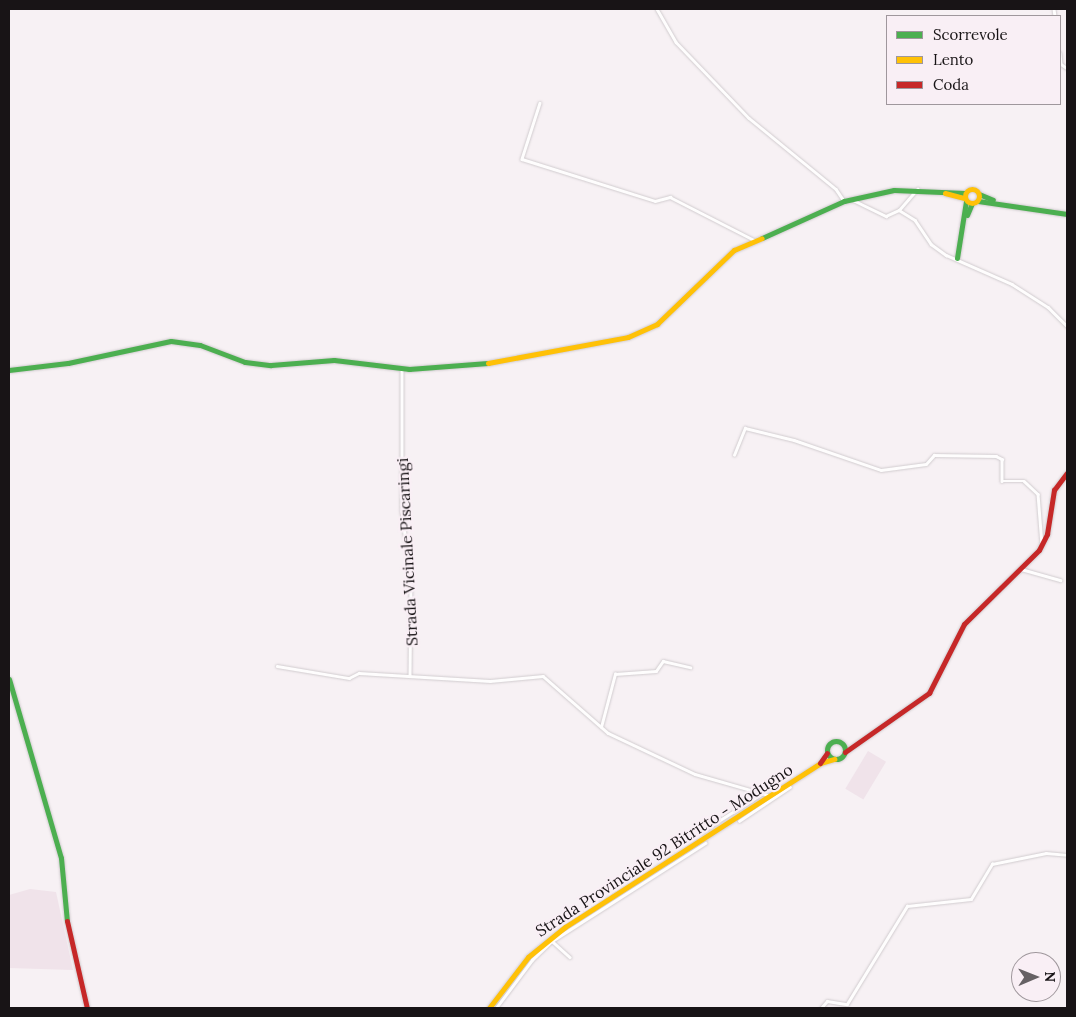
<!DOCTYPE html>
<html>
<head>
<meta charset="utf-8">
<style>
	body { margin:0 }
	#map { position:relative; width:1076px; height:1017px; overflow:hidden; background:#f7f1f4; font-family:Lora,serif }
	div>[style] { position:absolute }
	.built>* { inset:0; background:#f0e3ea; transform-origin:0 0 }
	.roads { filter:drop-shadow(0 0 1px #d1cccf) drop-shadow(0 0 1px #d1cccf) }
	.street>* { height:2.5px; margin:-1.25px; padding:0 1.25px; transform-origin:1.25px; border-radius:1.25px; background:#fefdfd }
	.fast>* { height:5px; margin:-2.5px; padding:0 2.5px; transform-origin:2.5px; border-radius:2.5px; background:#4caf50 }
	.fast>.ring { margin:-2.5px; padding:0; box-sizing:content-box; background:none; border:5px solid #4caf50; border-radius:50% }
	.slow>* { height:5px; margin:-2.5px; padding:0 2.5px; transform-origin:2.5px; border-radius:2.5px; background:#ffc107 }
	.slow>.ring { margin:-2.5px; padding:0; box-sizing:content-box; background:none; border:5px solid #ffc107; border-radius:50% }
	.jam>* { height:5px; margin:-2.5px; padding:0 2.5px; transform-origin:2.5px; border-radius:2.5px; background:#c62828 }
	span { translate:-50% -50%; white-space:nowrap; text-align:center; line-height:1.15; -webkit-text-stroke:4.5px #f9eff5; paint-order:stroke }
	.street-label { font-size:16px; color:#181416 }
	.frame { position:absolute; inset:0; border:10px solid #181416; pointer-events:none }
	.legend { position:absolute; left:886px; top:15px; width:175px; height:90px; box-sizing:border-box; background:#f9eff5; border:1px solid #9f979c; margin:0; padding:6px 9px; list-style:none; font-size:15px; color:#181416 }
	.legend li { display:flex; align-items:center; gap:10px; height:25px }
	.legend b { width:25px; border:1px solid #9f979c }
	.north { position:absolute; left:1011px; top:952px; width:50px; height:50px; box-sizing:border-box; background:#f9eff5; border:1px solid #9f979c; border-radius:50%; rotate:89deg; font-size:14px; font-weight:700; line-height:20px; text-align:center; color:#181416 }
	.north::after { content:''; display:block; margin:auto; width:18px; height:22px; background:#666164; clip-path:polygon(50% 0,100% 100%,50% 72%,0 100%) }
</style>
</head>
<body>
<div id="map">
	<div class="built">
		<div style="left:868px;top:751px;width:21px;height:44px;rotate:31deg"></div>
		<div style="clip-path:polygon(30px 889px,56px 892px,73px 970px,9px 968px,9px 895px)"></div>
	</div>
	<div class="roads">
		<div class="street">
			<div style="left:657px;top:9px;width:38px;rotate:60deg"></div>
			<div style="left:676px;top:42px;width:105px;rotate:46.2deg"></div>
			<div style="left:749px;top:118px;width:112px;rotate:39.2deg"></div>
			<div style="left:836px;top:189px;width:14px;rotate:56deg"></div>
			<div style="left:1054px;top:9px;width:7px;rotate:82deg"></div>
			<div style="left:1060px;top:53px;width:11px;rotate:85deg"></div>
			<div style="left:1061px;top:64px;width:7px;rotate:34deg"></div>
			<div style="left:540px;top:103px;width:59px;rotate:107.8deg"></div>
			<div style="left:522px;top:159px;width:139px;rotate:17.5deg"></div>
			<div style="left:655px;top:201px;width:16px;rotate:-15deg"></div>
			<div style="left:670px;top:197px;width:94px;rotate:27.1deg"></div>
			<div style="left:853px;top:200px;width:37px;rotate:26deg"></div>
			<div style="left:886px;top:216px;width:14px;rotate:-25deg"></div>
			<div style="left:899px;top:210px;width:28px;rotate:-49deg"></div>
			<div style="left:899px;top:210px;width:19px;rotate:32deg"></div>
			<div style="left:915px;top:220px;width:29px;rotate:56deg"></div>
			<div style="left:931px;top:244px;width:19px;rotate:36deg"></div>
			<div style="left:946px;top:255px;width:72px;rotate:23.7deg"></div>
			<div style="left:1012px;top:284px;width:43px;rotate:32.6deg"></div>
			<div style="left:1048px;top:307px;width:27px;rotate:45deg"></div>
			<div style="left:402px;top:369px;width:142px;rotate:90deg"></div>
			<div style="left:402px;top:511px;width:71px;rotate:82.7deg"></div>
			<div style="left:411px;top:581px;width:95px;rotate:90.6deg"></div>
			<div style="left:734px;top:455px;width:29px;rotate:-68deg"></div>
			<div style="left:745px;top:428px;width:50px;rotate:13.8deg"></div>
			<div style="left:794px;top:440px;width:92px;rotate:19deg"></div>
			<div style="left:881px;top:470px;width:45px;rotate:-7.6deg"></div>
			<div style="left:926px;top:464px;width:12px;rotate:-48deg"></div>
			<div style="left:934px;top:455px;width:62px;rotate:0.9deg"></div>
			<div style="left:996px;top:456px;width:7px;rotate:27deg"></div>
			<div style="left:1002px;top:459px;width:22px;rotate:90deg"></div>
			<div style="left:1002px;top:481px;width:22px"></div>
			<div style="left:1024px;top:481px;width:19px;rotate:43deg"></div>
			<div style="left:1038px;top:494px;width:51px;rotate:85.5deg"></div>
			<div style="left:1021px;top:569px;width:41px;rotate:15.8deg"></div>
			<div style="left:277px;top:666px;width:73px;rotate:9.5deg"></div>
			<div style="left:349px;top:678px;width:11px;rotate:-27deg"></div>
			<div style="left:359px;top:673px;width:131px;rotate:3.5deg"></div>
			<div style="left:490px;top:681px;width:53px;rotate:-5.4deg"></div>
			<div style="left:543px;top:676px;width:86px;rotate:41.2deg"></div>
			<div style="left:608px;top:733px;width:96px;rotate:25.2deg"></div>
			<div style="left:695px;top:774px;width:76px;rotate:16deg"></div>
			<div style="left:601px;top:727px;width:55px;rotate:-75.2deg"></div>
			<div style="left:615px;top:674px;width:41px;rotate:-4.2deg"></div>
			<div style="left:656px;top:671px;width:12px;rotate:-55deg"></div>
			<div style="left:663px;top:661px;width:28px;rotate:13deg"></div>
			<div style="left:739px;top:821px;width:61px;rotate:-33.7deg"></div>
			<div style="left:701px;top:832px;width:73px;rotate:-32.2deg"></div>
			<div style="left:552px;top:941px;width:182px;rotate:-32.6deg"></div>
			<div style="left:496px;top:1008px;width:60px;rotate:-53.1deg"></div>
			<div style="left:532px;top:960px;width:28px;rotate:-44deg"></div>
			<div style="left:552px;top:941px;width:24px;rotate:42deg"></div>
			<div style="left:821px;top:1008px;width:9px;rotate:-49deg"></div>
			<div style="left:827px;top:1001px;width:20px;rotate:9deg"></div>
			<div style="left:847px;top:1004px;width:115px;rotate:-58.5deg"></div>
			<div style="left:907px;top:906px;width:64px;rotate:-6.2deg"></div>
			<div style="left:971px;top:899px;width:41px;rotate:-59deg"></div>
			<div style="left:992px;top:864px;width:55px;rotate:-11.5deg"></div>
			<div style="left:1046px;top:853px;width:21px;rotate:5deg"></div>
		</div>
		<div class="fast">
			<div style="left:979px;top:194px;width:15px;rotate:23deg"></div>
			<div style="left:978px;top:201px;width:90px;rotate:8.3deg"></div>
			<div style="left:967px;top:215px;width:13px;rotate:-67deg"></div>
			<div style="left:762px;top:238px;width:90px;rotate:-24.3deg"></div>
			<div style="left:844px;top:201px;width:51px;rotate:-12.4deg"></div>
			<div style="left:894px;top:190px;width:71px;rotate:2.4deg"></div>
			<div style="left:957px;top:258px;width:58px;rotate:-81deg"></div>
			<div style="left:9px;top:370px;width:59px;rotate:-6.8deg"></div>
			<div style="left:68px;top:363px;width:105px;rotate:-12.1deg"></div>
			<div style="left:171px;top:341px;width:29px;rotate:8deg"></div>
			<div style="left:200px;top:345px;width:48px;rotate:20.7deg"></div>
			<div style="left:245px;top:362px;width:26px;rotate:7deg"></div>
			<div style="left:271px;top:365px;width:63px;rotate:-4.5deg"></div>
			<div style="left:334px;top:360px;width:76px;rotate:6.8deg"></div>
			<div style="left:409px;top:369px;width:79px;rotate:-4.3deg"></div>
			<div style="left:9px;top:679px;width:186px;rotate:73.8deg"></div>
			<div style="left:61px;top:858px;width:63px;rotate:84.6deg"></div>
			<div class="ring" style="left:827px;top:741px;width:13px;height:13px"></div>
		</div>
		<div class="slow">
			<div class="ring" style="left:965px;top:189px;width:9px;height:9px"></div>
			<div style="left:945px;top:193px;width:20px;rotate:15deg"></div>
			<div style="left:488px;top:363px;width:142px;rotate:-10.5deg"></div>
			<div style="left:628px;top:337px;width:32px;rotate:-24deg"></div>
			<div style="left:657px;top:324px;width:107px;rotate:-43.9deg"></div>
			<div style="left:734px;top:250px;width:30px;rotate:-23deg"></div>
			<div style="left:489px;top:1008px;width:64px;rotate:-52.6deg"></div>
			<div style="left:528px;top:957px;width:48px;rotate:-39deg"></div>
			<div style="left:565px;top:927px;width:303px;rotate:-32.7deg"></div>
			<div style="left:820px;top:763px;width:15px;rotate:-16deg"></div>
		</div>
		<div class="jam">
			<div style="left:845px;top:752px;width:103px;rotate:-35.1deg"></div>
			<div style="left:929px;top:693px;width:77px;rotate:-63.1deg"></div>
			<div style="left:964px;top:624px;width:105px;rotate:-44.6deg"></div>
			<div style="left:1039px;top:550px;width:18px;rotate:-63deg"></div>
			<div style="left:1047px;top:534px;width:45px;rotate:-81deg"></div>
			<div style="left:1054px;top:490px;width:21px;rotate:-53deg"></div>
			<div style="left:820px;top:763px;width:12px;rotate:-55deg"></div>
			<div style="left:67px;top:921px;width:89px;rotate:77.1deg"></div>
		</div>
	</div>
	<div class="street-label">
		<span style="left:407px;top:552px;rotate:-93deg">Strada Vicinale Piscaringi</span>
		<span style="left:664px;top:850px;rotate:-33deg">Strada Provinciale 92 Bitritto - Modugno</span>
	</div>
	<div class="frame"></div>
	<ul class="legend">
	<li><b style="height:6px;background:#4caf50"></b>Scorrevole</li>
	<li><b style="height:6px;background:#ffc107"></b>Lento</li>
	<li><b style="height:6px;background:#c62828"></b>Coda</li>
	</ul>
	<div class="north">N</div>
</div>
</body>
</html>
